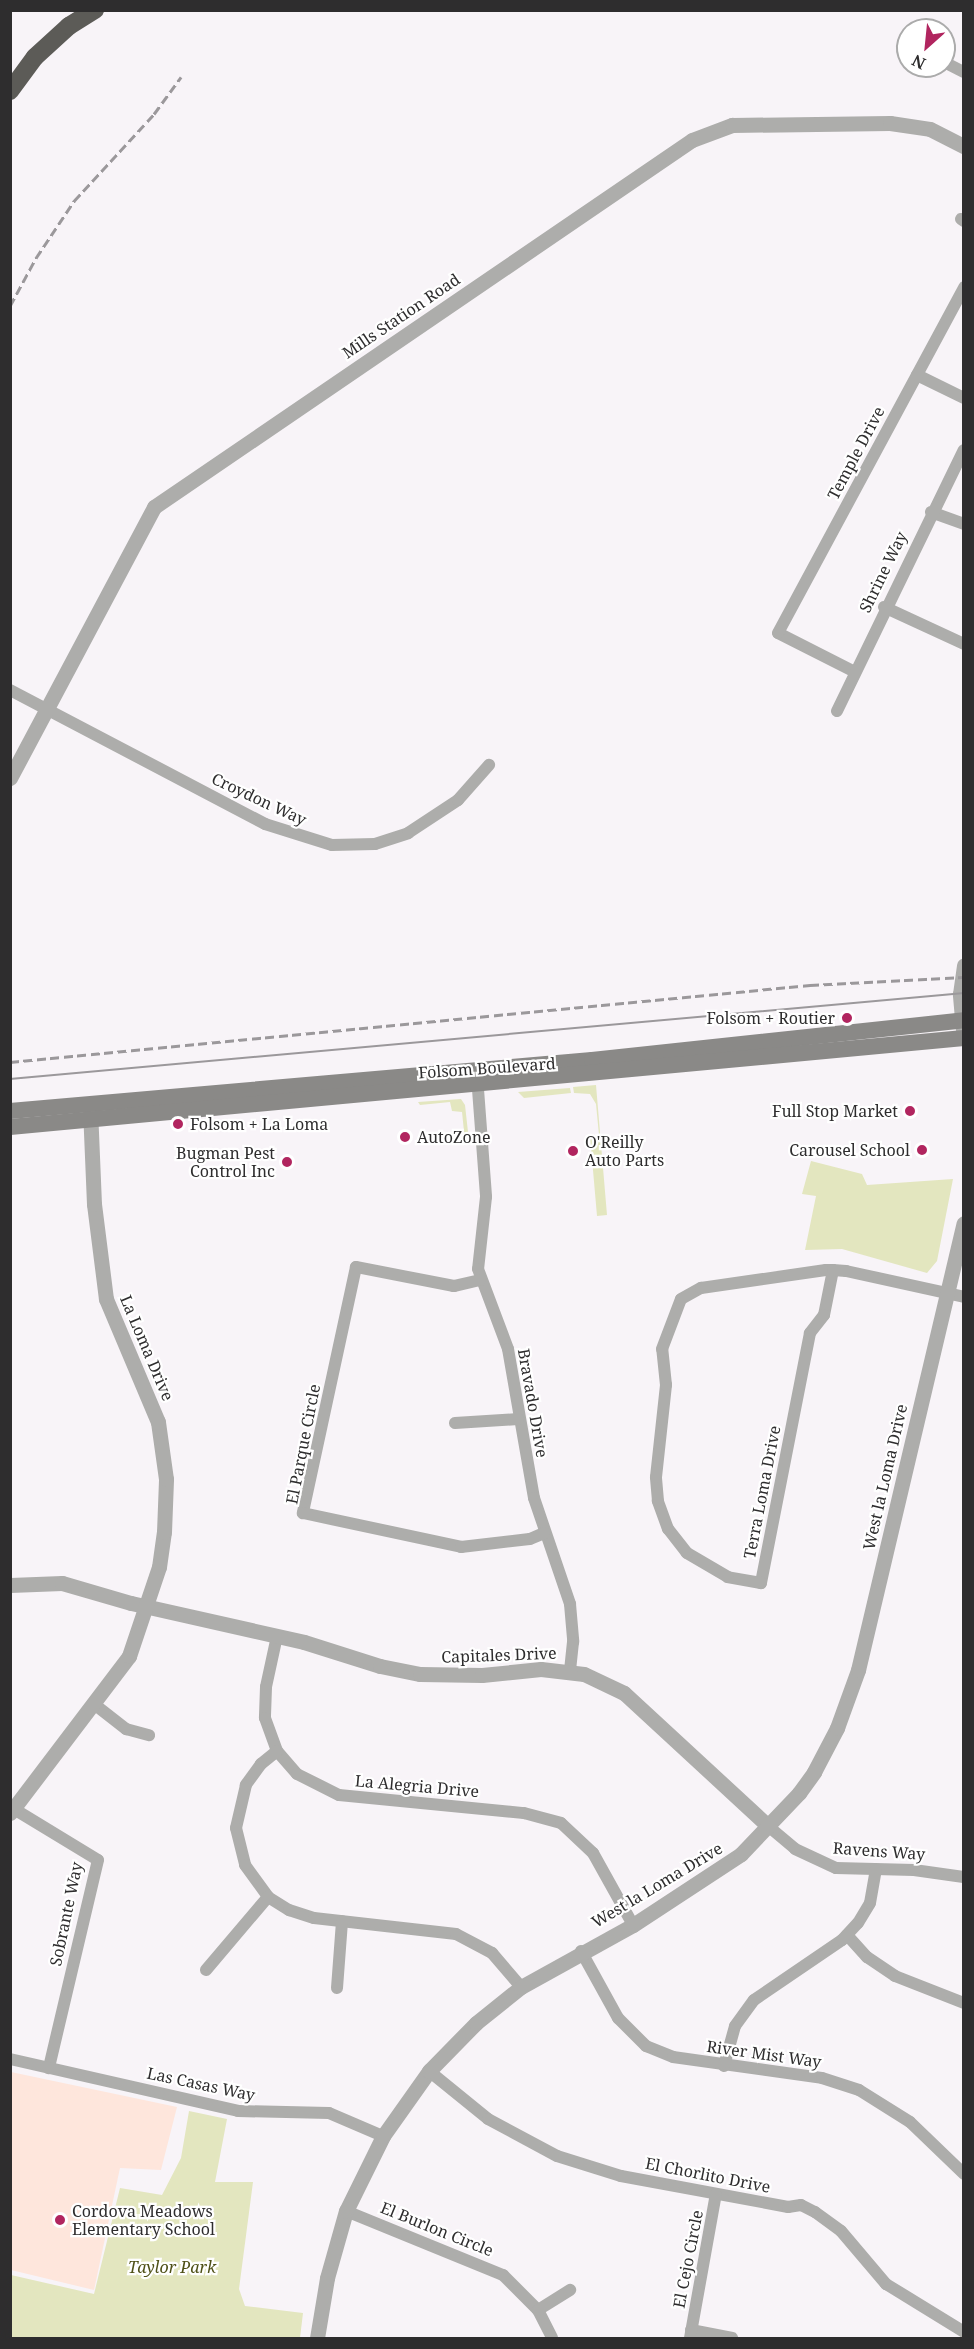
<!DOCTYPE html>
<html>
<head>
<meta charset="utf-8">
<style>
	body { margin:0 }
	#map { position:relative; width:974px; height:2349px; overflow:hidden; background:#f8f4f8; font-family:"Noto Serif",serif }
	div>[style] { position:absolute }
	.education>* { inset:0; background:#fee6dc }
	.green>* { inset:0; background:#e3e6bf }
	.minor>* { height:12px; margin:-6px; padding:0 6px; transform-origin:6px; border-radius:6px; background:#adadab }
	.tertiary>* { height:15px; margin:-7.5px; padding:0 7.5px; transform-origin:7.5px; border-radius:7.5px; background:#adadab }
	.secondary>* { height:16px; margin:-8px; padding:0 8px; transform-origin:8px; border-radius:8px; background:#8a8987 }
	.motorway>* { height:18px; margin:-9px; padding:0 9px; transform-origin:9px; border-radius:9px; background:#5c5b57 }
	.tram>* { height:1.5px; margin:-0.75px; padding:0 0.75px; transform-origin:0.75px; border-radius:0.75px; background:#9b989b }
	.rail>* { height:3px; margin-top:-1.5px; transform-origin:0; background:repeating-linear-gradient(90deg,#9b989b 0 9px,transparent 0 13.5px) }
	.dots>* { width:16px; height:16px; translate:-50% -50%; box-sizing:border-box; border:3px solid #fff; border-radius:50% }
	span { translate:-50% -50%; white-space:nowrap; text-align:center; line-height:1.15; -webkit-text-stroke:4.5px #fff; paint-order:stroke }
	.street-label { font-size:16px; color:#2e2d2e }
	.poi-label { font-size:16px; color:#2e2d2e }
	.right { translate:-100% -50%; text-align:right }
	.left { translate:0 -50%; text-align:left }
	.park-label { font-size:16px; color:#4e5017; font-style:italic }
	.frame { position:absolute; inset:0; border:12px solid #2e2d2e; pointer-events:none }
	.north { position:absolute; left:896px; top:18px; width:60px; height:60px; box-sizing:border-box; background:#fff; border:2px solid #ababab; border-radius:50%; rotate:207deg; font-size:16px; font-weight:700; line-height:24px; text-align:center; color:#2e2d2e }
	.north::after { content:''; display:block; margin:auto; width:21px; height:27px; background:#b1255f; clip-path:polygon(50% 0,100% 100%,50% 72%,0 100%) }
</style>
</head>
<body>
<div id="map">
	<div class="education">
		<div style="clip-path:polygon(11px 2072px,177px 2107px,161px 2170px,120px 2168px,94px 2290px,11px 2270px)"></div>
	</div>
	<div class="green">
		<div style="clip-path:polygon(596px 1085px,607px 1215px,597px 1216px,590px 1136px,599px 1135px,596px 1104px,590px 1094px,574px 1093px,573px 1087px)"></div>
		<div style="clip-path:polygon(570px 1088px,571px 1093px,524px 1098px,518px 1092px)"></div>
		<div style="clip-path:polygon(461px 1099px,465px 1105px,469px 1141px,465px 1141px,462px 1112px,452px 1111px,450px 1102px,420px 1105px,418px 1102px)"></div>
		<div style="clip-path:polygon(811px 1161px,862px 1174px,867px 1185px,953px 1179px,937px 1261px,927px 1273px,842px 1249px,805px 1250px,816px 1196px,802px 1194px)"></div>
		<div style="clip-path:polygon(189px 2111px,227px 2119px,215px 2182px,253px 2182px,239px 2289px,245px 2306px,303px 2313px,300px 2338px,11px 2338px,11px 2275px,94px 2294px,120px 2188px,162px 2195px,181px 2158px)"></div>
	</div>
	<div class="minor">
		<div style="left:944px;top:62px;width:22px;rotate:27deg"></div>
		<div style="left:961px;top:219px;width:4px;rotate:34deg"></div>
		<div style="left:917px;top:375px;width:52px;rotate:26.1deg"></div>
		<div style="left:931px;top:512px;width:35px;rotate:20deg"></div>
		<div style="left:884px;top:607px;width:88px;rotate:24.8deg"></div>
		<div style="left:855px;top:672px;width:86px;rotate:-153.1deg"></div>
		<div style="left:778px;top:633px;width:393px;rotate:-61.7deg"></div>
		<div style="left:10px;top:690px;width:288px;rotate:27.7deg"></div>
		<div style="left:265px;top:824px;width:70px;rotate:17.4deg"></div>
		<div style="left:332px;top:845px;width:43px;rotate:-1.3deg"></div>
		<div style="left:375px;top:844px;width:35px;rotate:-18deg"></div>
		<div style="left:408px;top:833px;width:60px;rotate:-33.4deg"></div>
		<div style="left:458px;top:800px;width:47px;rotate:-48.5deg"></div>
		<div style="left:837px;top:711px;width:290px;rotate:-64.1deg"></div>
		<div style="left:477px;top:1076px;width:121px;rotate:85.7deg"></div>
		<div style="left:486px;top:1197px;width:72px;rotate:96.3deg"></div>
		<div style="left:478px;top:1269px;width:85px;rotate:69.4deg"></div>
		<div style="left:508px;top:1349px;width:151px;rotate:80.1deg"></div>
		<div style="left:534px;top:1498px;width:112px;rotate:71.2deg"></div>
		<div style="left:570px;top:1604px;width:38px;rotate:85deg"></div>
		<div style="left:573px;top:1642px;width:29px;rotate:96deg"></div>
		<div style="left:833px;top:1270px;width:46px;rotate:101.3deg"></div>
		<div style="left:824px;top:1315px;width:23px;rotate:128deg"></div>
		<div style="left:810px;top:1333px;width:255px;rotate:101.1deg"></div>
		<div style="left:761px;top:1583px;width:34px;rotate:-170deg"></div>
		<div style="left:728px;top:1577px;width:48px;rotate:-149.7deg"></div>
		<div style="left:687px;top:1553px;width:31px;rotate:-128deg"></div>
		<div style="left:668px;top:1529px;width:30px;rotate:-110deg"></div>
		<div style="left:658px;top:1501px;width:24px;rotate:-95deg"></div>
		<div style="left:656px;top:1477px;width:93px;rotate:-83.8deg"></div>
		<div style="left:666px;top:1385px;width:36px;rotate:-96deg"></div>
		<div style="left:662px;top:1349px;width:53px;rotate:-69.2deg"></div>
		<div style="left:681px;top:1299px;width:23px;rotate:-29deg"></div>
		<div style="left:701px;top:1288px;width:126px;rotate:-8.2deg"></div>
		<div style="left:826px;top:1270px;width:7px"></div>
		<div style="left:833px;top:1270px;width:13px;rotate:4deg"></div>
		<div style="left:846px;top:1271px;width:121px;rotate:12.4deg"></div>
		<div style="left:480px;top:1280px;width:27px;rotate:167deg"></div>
		<div style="left:454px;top:1286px;width:100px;rotate:-169deg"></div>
		<div style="left:356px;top:1267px;width:252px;rotate:102.2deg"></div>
		<div style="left:303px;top:1513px;width:162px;rotate:12.1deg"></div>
		<div style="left:461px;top:1547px;width:69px;rotate:-6.6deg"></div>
		<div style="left:530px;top:1539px;width:15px;rotate:-23deg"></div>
		<div style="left:455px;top:1423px;width:63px;rotate:-3.6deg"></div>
		<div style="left:277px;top:1636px;width:52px;rotate:102.2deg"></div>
		<div style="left:266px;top:1687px;width:31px;rotate:92deg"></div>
		<div style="left:265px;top:1718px;width:35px;rotate:70deg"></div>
		<div style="left:277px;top:1751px;width:30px;rotate:49deg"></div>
		<div style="left:297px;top:1774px;width:47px;rotate:26.6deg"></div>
		<div style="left:339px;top:1795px;width:186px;rotate:5.6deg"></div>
		<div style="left:524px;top:1813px;width:38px;rotate:15deg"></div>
		<div style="left:561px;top:1823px;width:44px;rotate:43.2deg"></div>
		<div style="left:593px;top:1853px;width:82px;rotate:60.9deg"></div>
		<div style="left:94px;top:1704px;width:41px;rotate:38deg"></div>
		<div style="left:126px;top:1729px;width:24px;rotate:15deg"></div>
		<div style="left:277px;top:1751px;width:21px;rotate:141deg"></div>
		<div style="left:261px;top:1764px;width:26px;rotate:126deg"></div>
		<div style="left:246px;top:1785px;width:44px;rotate:103.1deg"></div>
		<div style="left:236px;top:1828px;width:38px;rotate:76deg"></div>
		<div style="left:245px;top:1865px;width:39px;rotate:54deg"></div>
		<div style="left:268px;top:1897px;width:25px;rotate:32deg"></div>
		<div style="left:289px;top:1910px;width:26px;rotate:18deg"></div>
		<div style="left:314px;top:1918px;width:143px;rotate:6.4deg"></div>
		<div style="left:456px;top:1934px;width:41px;rotate:27.8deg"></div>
		<div style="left:492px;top:1953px;width:45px;rotate:49.5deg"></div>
		<div style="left:14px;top:1809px;width:98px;rotate:31.3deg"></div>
		<div style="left:98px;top:1860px;width:214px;rotate:103.3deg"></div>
		<div style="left:768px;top:1826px;width:35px;rotate:40deg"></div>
		<div style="left:795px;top:1849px;width:45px;rotate:24.9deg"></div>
		<div style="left:836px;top:1868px;width:78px;rotate:1.5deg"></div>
		<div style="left:914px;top:1870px;width:50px;rotate:8deg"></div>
		<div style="left:847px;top:1935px;width:30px;rotate:48deg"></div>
		<div style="left:867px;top:1957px;width:34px;rotate:34deg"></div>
		<div style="left:895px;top:1976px;width:74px;rotate:21.4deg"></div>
		<div style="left:581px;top:1951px;width:77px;rotate:61.1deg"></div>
		<div style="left:618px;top:2018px;width:40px;rotate:45deg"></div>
		<div style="left:646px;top:2046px;width:29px;rotate:22deg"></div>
		<div style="left:673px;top:2057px;width:150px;rotate:8deg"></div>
		<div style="left:822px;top:2078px;width:39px;rotate:18deg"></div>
		<div style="left:859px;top:2090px;width:60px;rotate:32.1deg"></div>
		<div style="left:910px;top:2122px;width:75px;rotate:43.9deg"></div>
		<div style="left:206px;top:1970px;width:96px;rotate:-49.7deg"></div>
		<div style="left:337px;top:1988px;width:67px;rotate:-85.7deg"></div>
		<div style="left:10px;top:2059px;width:234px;rotate:12.8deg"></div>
		<div style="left:238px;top:2111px;width:91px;rotate:1.3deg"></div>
		<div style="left:329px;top:2113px;width:59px;rotate:23.1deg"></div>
		<div style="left:724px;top:2066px;width:41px;rotate:-74.6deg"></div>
		<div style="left:735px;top:2026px;width:32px;rotate:-54deg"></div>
		<div style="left:754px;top:2000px;width:107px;rotate:-34.3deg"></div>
		<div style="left:842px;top:1940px;width:23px;rotate:-47deg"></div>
		<div style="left:858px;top:1923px;width:23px;rotate:-59deg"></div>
		<div style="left:870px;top:1903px;width:34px;rotate:-80deg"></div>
		<div style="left:429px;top:2071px;width:76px;rotate:39.1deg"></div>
		<div style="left:488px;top:2119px;width:78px;rotate:28.2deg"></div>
		<div style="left:557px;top:2156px;width:67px;rotate:17.4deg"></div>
		<div style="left:621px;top:2176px;width:170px;rotate:10.5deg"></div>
		<div style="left:788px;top:2207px;width:13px;rotate:-9deg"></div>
		<div style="left:801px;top:2205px;width:16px;rotate:27deg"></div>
		<div style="left:815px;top:2212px;width:32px;rotate:36deg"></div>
		<div style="left:841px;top:2231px;width:70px;rotate:49.7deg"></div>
		<div style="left:886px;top:2284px;width:92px;rotate:31.6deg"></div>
		<div style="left:346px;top:2211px;width:170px;rotate:22.2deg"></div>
		<div style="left:503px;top:2275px;width:49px;rotate:45deg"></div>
		<div style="left:538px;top:2310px;width:31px;rotate:63deg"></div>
		<div style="left:538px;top:2310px;width:38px;rotate:-32deg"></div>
		<div style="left:691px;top:2330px;width:42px;rotate:11deg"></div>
		<div style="left:690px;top:2338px;width:146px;rotate:-79.8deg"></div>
	</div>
	<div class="tertiary">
		<div style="left:10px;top:778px;width:307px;rotate:-62deg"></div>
		<div style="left:154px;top:507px;width:651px;rotate:-34.3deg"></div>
		<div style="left:692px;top:140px;width:43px;rotate:-20.6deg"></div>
		<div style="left:732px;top:125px;width:158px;rotate:-0.7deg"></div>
		<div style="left:890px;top:123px;width:40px;rotate:8.5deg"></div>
		<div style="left:930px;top:129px;width:38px;rotate:27deg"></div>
		<div style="left:963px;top:1030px;width:36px;rotate:-95deg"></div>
		<div style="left:960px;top:994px;width:29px;rotate:-82deg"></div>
		<div style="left:10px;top:1585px;width:52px;rotate:-2.2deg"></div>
		<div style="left:62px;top:1583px;width:72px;rotate:16.2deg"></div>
		<div style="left:131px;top:1603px;width:177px;rotate:12.7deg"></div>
		<div style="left:304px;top:1642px;width:80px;rotate:17.5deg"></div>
		<div style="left:380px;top:1666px;width:41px;rotate:11.3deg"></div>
		<div style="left:420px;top:1674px;width:62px;rotate:0.9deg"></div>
		<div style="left:482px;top:1675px;width:59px;rotate:-5.8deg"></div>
		<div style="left:541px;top:1669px;width:43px;rotate:6.6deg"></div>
		<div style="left:584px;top:1674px;width:44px;rotate:25.4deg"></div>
		<div style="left:624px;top:1693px;width:196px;rotate:42.7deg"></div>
		<div style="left:10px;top:1813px;width:197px;rotate:-52.8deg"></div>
		<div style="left:129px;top:1656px;width:94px;rotate:-71.4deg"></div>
		<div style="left:159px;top:1567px;width:35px;rotate:-82deg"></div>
		<div style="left:164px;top:1532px;width:53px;rotate:-87.8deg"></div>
		<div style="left:166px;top:1479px;width:58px;rotate:-98deg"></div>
		<div style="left:158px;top:1422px;width:134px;rotate:-112.9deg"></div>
		<div style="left:106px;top:1299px;width:96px;rotate:-97.2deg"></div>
		<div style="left:94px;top:1204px;width:95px;rotate:-92.4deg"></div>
		<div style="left:317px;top:2338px;width:61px;rotate:-80.5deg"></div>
		<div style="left:327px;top:2278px;width:70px;rotate:-74.2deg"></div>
		<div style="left:346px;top:2211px;width:84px;rotate:-63.7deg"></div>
		<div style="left:383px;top:2136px;width:80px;rotate:-54.7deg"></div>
		<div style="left:429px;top:2071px;width:67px;rotate:-45.6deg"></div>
		<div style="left:476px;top:2023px;width:58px;rotate:-38.7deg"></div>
		<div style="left:521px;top:1987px;width:128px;rotate:-29deg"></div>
		<div style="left:633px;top:1925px;width:129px;rotate:-33.3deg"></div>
		<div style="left:741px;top:1854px;width:84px;rotate:-46.4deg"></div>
		<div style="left:799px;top:1793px;width:26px;rotate:-54deg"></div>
		<div style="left:814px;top:1772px;width:50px;rotate:-62.4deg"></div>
		<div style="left:837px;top:1728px;width:62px;rotate:-70.1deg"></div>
		<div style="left:858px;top:1670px;width:459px;rotate:-76.7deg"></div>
	</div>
	<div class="secondary">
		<div style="left:10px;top:1111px;width:584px;rotate:-5.01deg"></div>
		<div style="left:592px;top:1060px;width:374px;rotate:-6.1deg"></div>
		<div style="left:10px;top:1127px;width:958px;rotate:-5.33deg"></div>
	</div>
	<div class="motorway">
		<div style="left:10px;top:91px;width:42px;rotate:-53.7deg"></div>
		<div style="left:35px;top:57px;width:46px;rotate:-42.4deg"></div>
		<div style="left:69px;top:26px;width:31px;rotate:-32deg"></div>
	</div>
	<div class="tram">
		<div style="left:10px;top:1079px;width:958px;rotate:-5.15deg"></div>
	</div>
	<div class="rail">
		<div style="left:10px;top:306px;width:55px;rotate:-61.6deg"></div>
		<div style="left:36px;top:258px;width:69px;rotate:-56.3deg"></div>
		<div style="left:74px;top:201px;width:118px;rotate:-47.4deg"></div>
		<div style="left:154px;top:114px;width:46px;rotate:-53.9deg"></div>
		<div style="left:10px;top:1062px;width:804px;rotate:-5.5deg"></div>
		<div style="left:810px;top:985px;width:154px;rotate:-3deg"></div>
	</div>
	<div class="dots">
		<div style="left:847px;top:1018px;background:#b1255f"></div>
		<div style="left:910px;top:1111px;background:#b1255f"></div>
		<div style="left:178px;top:1124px;background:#b1255f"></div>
		<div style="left:405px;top:1137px;background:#b1255f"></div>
		<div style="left:922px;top:1150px;background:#b1255f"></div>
		<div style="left:573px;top:1151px;background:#b1255f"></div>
		<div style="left:287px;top:1162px;background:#b1255f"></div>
		<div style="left:60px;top:2220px;background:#b1255f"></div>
	</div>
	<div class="street-label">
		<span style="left:401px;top:316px;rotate:-34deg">Mills Station Road</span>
		<span style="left:856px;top:453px;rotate:-62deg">Temple Drive</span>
		<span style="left:883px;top:572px;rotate:-64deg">Shrine Way</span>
		<span style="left:259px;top:799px;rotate:25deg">Croydon Way</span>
		<span style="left:487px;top:1068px;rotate:-4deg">Folsom Boulevard</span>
		<span style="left:147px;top:1348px;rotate:67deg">La Loma Drive</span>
		<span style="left:533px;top:1403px;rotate:80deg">Bravado Drive</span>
		<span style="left:303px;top:1444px;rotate:-79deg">El Parque Circle</span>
		<span style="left:885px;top:1477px;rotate:-77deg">West la Loma Drive</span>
		<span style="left:762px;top:1492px;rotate:-79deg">Terra Loma Drive</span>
		<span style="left:499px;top:1655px;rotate:-2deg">Capitales Drive</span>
		<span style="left:417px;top:1786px;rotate:5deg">La Alegria Drive</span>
		<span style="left:879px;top:1851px;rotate:4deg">Ravens Way</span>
		<span style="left:657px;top:1885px;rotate:-31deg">West la Loma Drive</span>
		<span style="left:66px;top:1914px;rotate:-78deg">Sobrante Way</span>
		<span style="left:764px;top:2054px;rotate:8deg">River Mist Way</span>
		<span style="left:201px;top:2084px;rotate:12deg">Las Casas Way</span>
		<span style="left:708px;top:2175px;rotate:11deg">El Chorlito Drive</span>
		<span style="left:437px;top:2229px;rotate:22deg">El Burlon Circle</span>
		<span style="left:688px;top:2259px;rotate:-79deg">El Cejo Circle</span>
	</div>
	<div class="poi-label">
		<span class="right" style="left:835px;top:1018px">Folsom + Routier</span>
		<span class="right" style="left:898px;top:1111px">Full Stop Market</span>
		<span class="left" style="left:190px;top:1124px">Folsom + La Loma</span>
		<span class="left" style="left:417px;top:1137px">AutoZone</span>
		<span class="left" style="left:585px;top:1151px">O'Reilly<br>Auto Parts</span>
		<span class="right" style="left:910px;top:1150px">Carousel School</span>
		<span class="right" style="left:275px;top:1162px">Bugman Pest<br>Control Inc</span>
		<span class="left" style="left:72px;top:2220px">Cordova Meadows<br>Elementary School</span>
	</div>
	<div class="park-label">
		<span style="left:172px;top:2267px">Taylor Park</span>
	</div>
	<div class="frame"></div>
	<div class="north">N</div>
</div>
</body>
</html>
